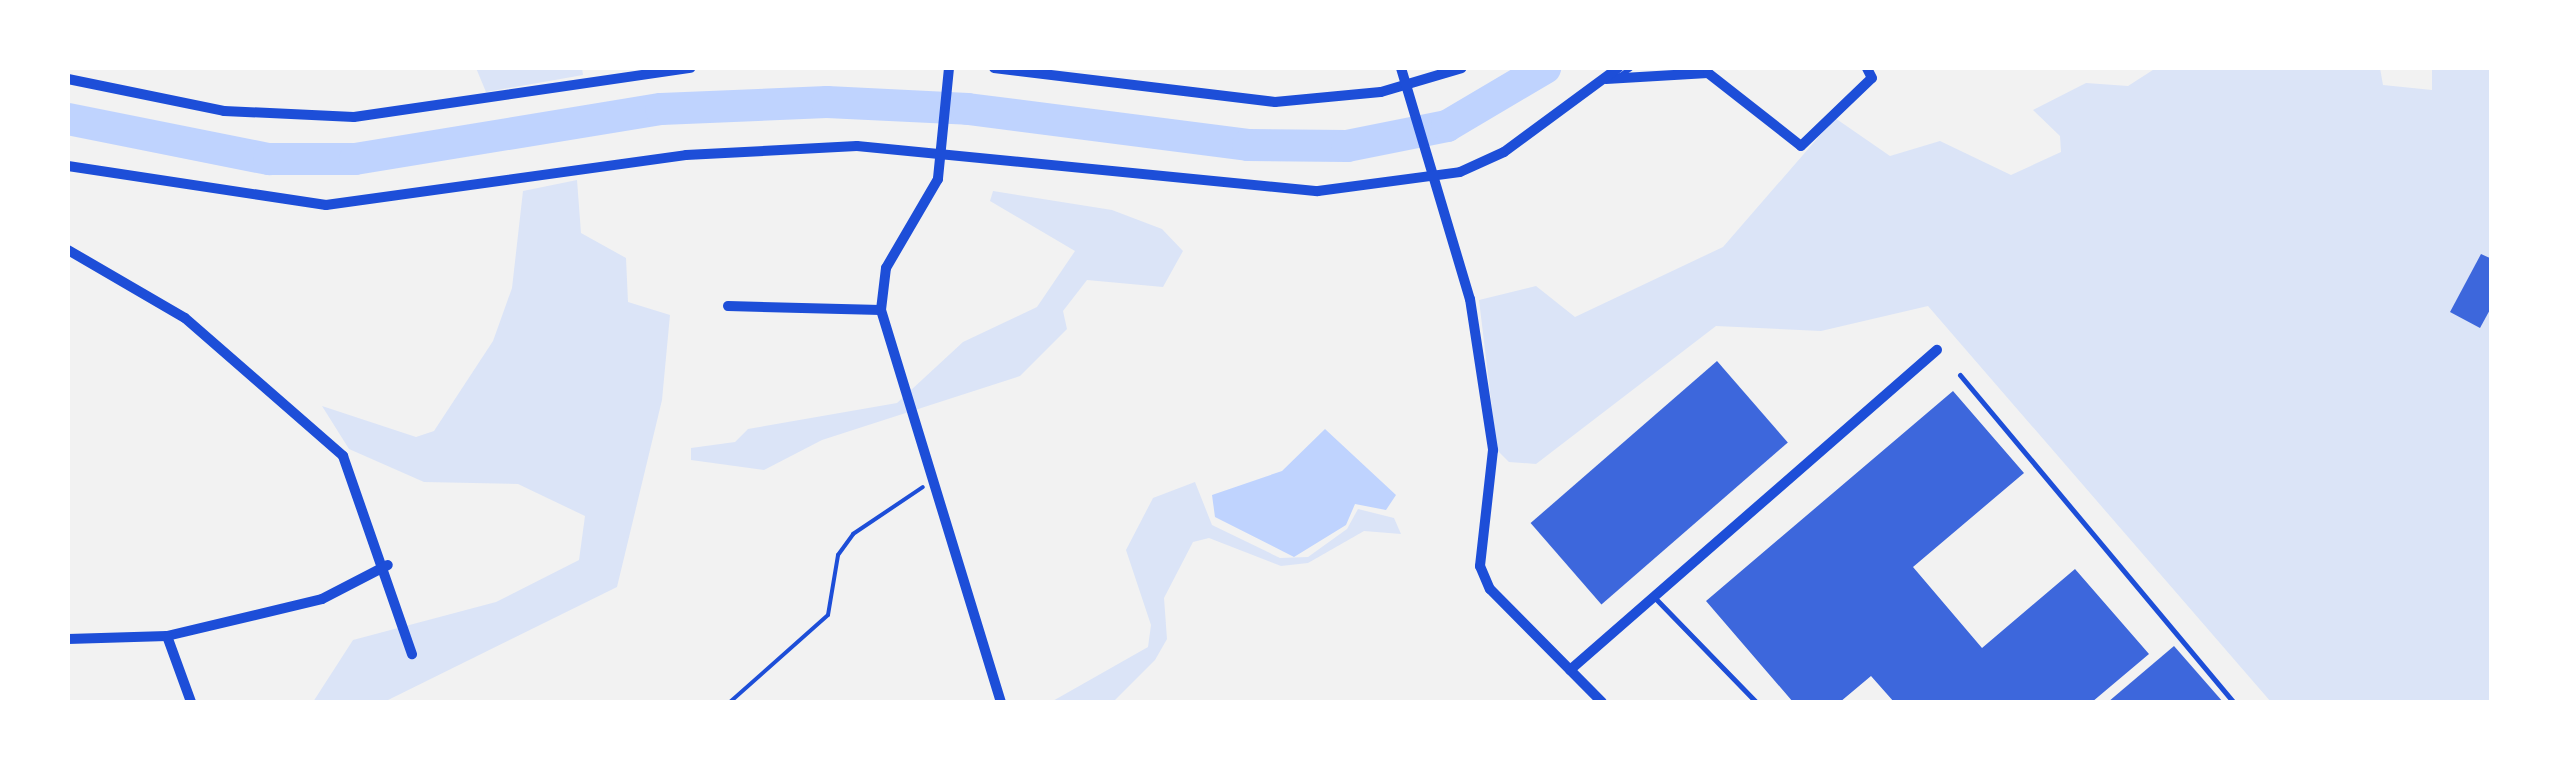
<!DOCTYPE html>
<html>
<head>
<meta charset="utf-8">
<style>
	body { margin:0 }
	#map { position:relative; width:2559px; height:770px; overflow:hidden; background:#f2f2f2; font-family:Inter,sans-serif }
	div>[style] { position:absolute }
	.green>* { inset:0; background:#dbe4f7 }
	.water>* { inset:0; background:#bfd3fe }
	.river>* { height:32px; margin:-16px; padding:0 16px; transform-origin:16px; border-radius:16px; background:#bfd3fe }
	.building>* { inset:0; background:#3d67dc; transform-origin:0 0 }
	.path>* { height:4px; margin:-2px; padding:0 2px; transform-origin:2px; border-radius:2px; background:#1d4ed8 }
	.service>* { height:5px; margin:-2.5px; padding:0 2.5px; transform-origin:2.5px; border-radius:2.5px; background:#1d4ed8 }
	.minor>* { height:10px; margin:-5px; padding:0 5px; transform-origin:5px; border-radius:5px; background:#1d4ed8 }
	span { translate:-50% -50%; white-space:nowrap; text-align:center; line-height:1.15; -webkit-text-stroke:8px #fff; paint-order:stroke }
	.frame { position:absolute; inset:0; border:70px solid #fff; pointer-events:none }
</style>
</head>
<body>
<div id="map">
	<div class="green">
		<div style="clip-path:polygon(476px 68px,582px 68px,583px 75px,486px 92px)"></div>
		<div style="clip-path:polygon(2156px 68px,2380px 68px,2383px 85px,2432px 90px,2432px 68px,2491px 68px,2491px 702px,2271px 702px,1928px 306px,1821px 331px,1716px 326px,1536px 464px,1509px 462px,1497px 450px,1479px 300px,1536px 286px,1575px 317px,1723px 247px,1835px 118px,1890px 156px,1940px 141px,2011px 175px,2061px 152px,2060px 136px,2033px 110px,2086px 83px,2128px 86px)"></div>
		<div style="clip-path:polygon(577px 180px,581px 233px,626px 258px,628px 302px,670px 315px,662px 400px,617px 587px,384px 702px,313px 702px,353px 640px,496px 602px,579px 560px,585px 516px,518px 484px,424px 482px,349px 449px,322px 406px,416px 437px,434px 431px,493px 341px,512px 288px,523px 191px)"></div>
		<div style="clip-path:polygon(993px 191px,1112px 210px,1162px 229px,1183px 251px,1163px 287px,1087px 280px,1063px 311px,1067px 329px,1020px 376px,822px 440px,764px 470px,691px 460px,691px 448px,735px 442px,748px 429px,897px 403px,963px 342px,1037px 307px,1075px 251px,990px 201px)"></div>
		<div style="clip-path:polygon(1195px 482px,1212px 525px,1280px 558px,1308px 557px,1347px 529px,1358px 509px,1394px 518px,1401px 534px,1364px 531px,1308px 563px,1281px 566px,1209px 538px,1193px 542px,1164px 598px,1167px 639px,1155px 660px,1113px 702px,1051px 702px,1148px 647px,1151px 625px,1126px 550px,1153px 498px)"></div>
	</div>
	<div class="water">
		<div style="clip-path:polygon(1325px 429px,1396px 495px,1386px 510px,1355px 504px,1346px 525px,1294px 557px,1215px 517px,1212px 495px,1282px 471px)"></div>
	</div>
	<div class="river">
		<div style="left:68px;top:119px;width:205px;rotate:11.3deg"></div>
		<div style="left:269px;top:159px;width:86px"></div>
		<div style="left:355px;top:159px;width:310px;rotate:-9.3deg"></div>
		<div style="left:661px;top:109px;width:166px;rotate:-2.4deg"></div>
		<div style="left:827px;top:102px;width:141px;rotate:2.8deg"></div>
		<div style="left:968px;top:109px;width:282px;rotate:7.3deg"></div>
		<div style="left:1248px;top:145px;width:99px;rotate:0.6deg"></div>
		<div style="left:1347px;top:146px;width:102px;rotate:-11.3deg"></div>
		<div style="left:1447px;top:126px;width:114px;rotate:-30.6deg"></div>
	</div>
	<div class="building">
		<div style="clip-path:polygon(2481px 254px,2492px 259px,2492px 306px,2480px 328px,2450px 312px)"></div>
		<div style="left:1717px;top:361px;width:108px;height:247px;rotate:49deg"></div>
		<div style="clip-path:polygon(1953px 391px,2024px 473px,1913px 567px,1982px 648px,2075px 569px,2149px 654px,2092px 702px,1894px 702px,1871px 676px,1840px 702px,1793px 702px,1706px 601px)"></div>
		<div style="clip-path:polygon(2174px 646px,2223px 702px,2108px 702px)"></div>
	</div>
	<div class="path">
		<div style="left:730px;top:702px;width:131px;rotate:-41.6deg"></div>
		<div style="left:828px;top:615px;width:61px;rotate:-80.5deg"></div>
		<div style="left:838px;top:555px;width:26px;rotate:-54deg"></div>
		<div style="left:853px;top:534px;width:84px;rotate:-33.9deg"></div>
	</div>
	<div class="service">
		<div style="left:1620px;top:75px;width:12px;rotate:-35deg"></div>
		<div style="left:1960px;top:375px;width:426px;rotate:50.1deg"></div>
		<div style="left:1655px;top:598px;width:145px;rotate:45.8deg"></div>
	</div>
	<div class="minor">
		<div style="left:949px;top:68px;width:112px;rotate:95.7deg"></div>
		<div style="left:938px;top:179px;width:103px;rotate:120.3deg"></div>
		<div style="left:886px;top:268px;width:42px;rotate:96.8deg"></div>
		<div style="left:881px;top:310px;width:410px;rotate:73deg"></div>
		<div style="left:994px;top:68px;width:283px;rotate:6.9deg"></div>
		<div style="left:1275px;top:102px;width:106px;rotate:-5.4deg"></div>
		<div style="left:1381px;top:92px;width:84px;rotate:-16.5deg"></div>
		<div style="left:1401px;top:68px;width:241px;rotate:73.4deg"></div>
		<div style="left:1470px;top:299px;width:153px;rotate:81.3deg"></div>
		<div style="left:1493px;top:450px;width:117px;rotate:96.4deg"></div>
		<div style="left:1480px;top:566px;width:25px;rotate:67deg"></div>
		<div style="left:1490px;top:589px;width:159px;rotate:45.3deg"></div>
		<div style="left:68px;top:79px;width:159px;rotate:11.6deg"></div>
		<div style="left:224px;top:111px;width:130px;rotate:2.6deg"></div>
		<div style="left:354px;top:117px;width:340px;rotate:-8.3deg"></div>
		<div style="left:1606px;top:79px;width:102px;rotate:-3.4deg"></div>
		<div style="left:1708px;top:73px;width:118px;rotate:38.1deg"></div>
		<div style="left:1801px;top:146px;width:98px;rotate:-43.8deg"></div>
		<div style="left:1872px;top:78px;width:11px;rotate:-117deg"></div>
		<div style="left:68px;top:166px;width:261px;rotate:8.6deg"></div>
		<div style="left:326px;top:205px;width:363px;rotate:-7.9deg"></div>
		<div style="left:686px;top:155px;width:171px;rotate:-3deg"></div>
		<div style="left:857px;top:146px;width:463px;rotate:5.6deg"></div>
		<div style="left:1318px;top:191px;width:143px;rotate:-7.6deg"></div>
		<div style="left:1460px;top:172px;width:48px;rotate:-24.4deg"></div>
		<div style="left:1504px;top:152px;width:142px;rotate:-36.4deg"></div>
		<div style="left:68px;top:250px;width:135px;rotate:30.2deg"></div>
		<div style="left:185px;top:318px;width:210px;rotate:41.1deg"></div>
		<div style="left:343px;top:456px;width:210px;rotate:70.8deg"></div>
		<div style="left:728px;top:306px;width:153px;rotate:1.5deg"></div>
		<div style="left:167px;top:636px;width:159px;rotate:-13.4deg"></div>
		<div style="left:322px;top:599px;width:74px;rotate:-27.3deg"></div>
		<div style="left:68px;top:639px;width:99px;rotate:-1.7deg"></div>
		<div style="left:167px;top:636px;width:70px;rotate:70deg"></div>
		<div style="left:1570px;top:670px;width:487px;rotate:-41.1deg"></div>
	</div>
	<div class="frame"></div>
</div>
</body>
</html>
